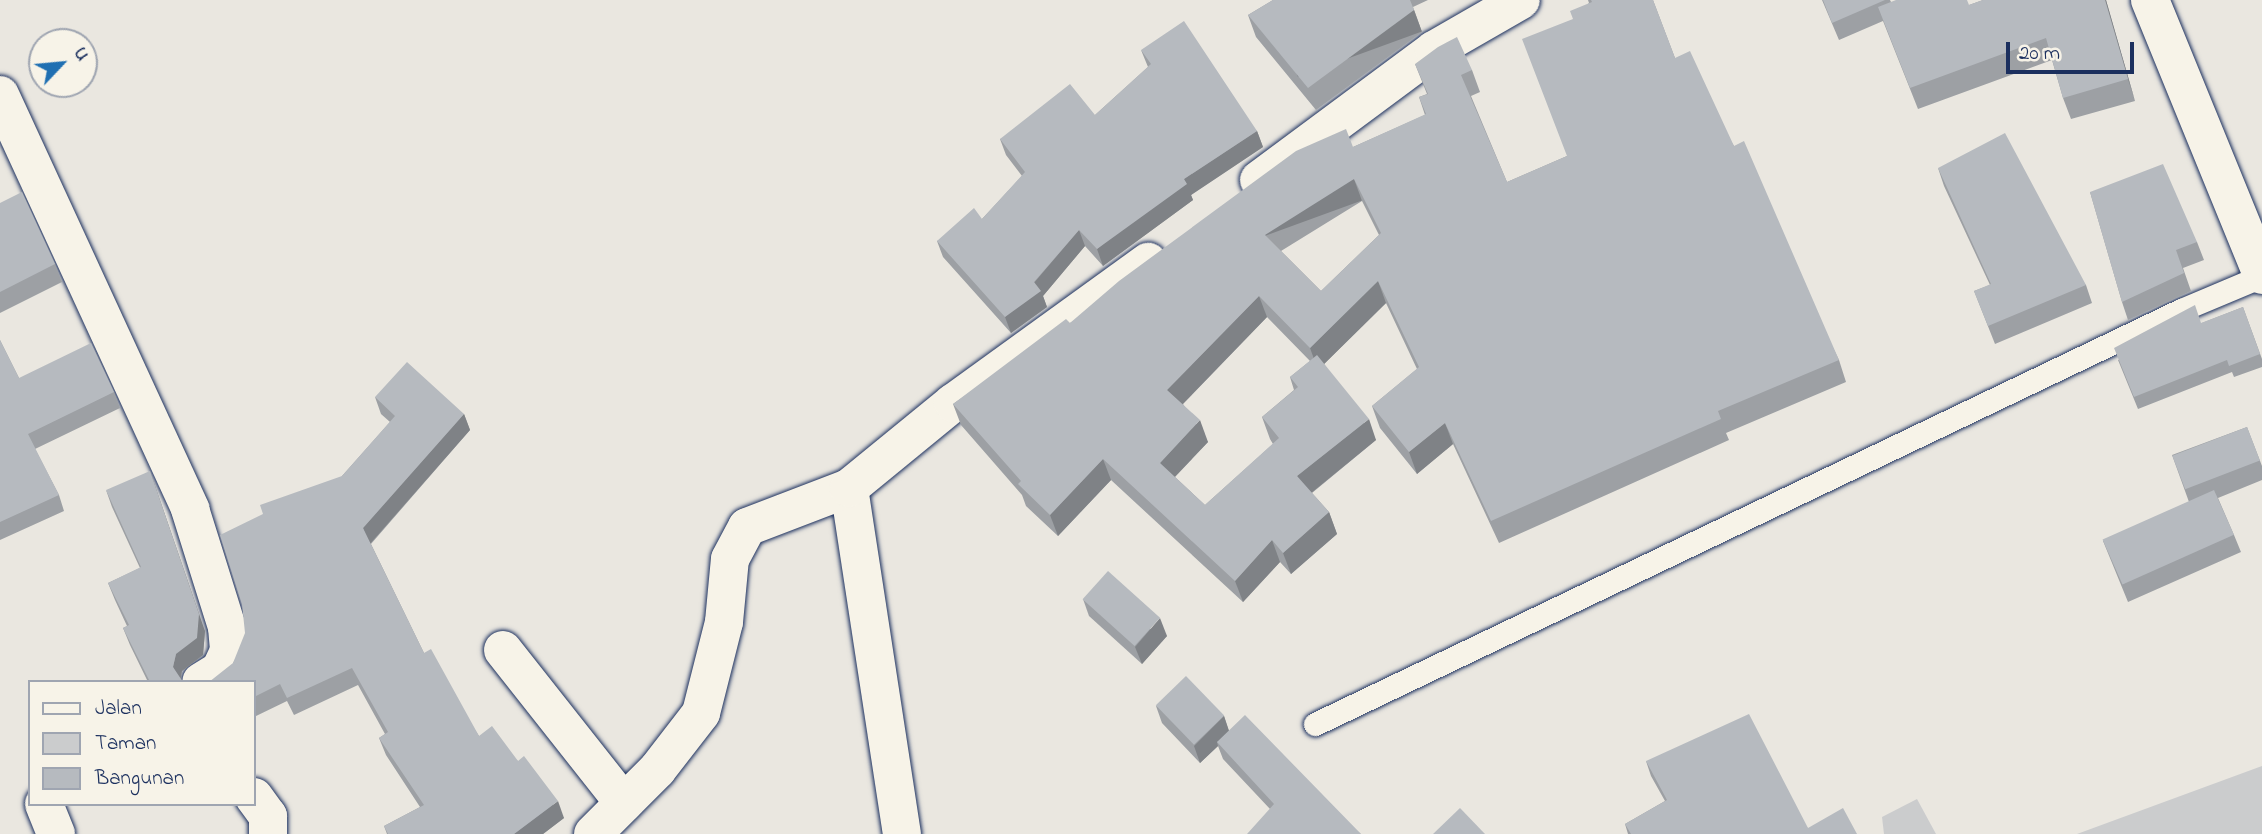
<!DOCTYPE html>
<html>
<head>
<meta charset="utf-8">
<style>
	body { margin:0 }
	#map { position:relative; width:2262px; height:834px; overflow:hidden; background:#eae7e0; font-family:"Indie Flower",sans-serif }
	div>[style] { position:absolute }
	.green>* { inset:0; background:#cbcccd }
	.roads { filter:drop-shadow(0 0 2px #1b2f5e) drop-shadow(0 0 2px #1b2f5e) }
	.lane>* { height:23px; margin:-11.5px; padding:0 11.5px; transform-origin:11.5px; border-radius:11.5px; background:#f7f3e8 }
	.street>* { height:38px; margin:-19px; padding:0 19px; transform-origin:19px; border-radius:19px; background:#f7f3e8 }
	.secondary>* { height:38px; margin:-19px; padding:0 19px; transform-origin:19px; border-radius:19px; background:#f7f3e8 }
	.wall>* { inset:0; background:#9da0a4 }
	.shaded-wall>* { inset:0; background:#7f8286; transform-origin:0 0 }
	.building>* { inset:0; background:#b6babf; transform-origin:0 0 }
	span { translate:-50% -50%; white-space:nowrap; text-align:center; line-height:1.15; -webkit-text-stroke:6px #f7f3e8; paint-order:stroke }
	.legend { position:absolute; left:28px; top:680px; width:228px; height:126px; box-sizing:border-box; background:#f7f3e8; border:2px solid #9fa5b1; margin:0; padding:9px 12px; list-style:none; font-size:21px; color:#1b2f5e }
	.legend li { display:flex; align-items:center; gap:14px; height:35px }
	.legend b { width:35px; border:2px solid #9fa5b1 }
	.north { position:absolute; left:28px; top:28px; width:70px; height:70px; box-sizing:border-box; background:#f7f3e8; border:2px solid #9fa5b1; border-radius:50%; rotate:64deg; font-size:19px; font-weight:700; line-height:28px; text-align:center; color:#1b2f5e }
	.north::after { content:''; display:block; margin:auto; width:24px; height:32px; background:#1f6fb2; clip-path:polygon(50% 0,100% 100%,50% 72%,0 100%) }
	.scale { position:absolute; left:2006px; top:42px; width:128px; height:32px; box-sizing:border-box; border:4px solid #1b2f5e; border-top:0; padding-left:9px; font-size:21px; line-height:24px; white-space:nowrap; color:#1b2f5e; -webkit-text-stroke:5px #f7f3e8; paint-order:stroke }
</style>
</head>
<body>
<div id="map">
	<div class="green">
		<div style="clip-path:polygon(2262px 766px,2262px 834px,2077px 834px)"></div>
		<div style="clip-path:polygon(1917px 799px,1936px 834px,1884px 834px,1882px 817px)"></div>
	</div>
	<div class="roads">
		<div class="lane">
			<div style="left:1315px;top:724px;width:960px;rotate:-25.55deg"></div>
			<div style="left:2181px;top:310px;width:88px;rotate:-22.8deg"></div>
		</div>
		<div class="street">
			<div style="left:0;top:95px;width:456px;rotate:65.3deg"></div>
			<div style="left:190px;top:509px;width:124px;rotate:72.6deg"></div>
			<div style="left:227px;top:627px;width:24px;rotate:85deg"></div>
			<div style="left:229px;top:651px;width:21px;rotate:115deg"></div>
			<div style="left:220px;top:670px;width:22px;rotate:148deg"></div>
			<div style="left:1259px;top:180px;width:218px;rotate:-36.6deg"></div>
			<div style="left:1434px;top:50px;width:100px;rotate:-29.9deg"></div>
			<div style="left:849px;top:488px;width:350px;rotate:81.3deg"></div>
			<div style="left:503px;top:650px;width:195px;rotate:51.7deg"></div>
			<div style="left:254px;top:797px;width:24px;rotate:54deg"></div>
			<div style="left:268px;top:816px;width:18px;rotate:90deg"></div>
			<div style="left:44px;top:804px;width:32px;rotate:68deg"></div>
			<div style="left:593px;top:834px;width:91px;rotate:-45deg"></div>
			<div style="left:657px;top:770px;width:72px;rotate:-52.3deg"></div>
			<div style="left:701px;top:713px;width:94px;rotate:-75.8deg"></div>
			<div style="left:724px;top:622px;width:63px;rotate:-84.6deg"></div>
			<div style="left:730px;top:559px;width:36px;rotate:-62deg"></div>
			<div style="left:747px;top:527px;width:109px;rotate:-20.9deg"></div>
			<div style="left:849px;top:488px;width:134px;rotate:-39.3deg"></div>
			<div style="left:953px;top:403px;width:241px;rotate:-35.9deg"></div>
		</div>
		<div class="secondary">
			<div style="left:2150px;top:0;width:297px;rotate:67.8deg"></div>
		</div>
	</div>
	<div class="wall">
		<div style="clip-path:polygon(1273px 0,1428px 0,1413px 7px,1422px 32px,1316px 110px,1256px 37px,1248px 15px)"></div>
		<div style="clip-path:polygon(evenodd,1588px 0,1653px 0,1675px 58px,1734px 146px,1839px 360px,1846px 382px,1726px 433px,1729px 440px,1499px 543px,1453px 444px,1417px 474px,1380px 428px,1372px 406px,1417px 369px,1386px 303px,1324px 364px,1376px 440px,1312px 493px,1329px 512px,1337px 534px,1291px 574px,1280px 562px,1243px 602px,1111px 480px,1058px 536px,1026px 506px,1022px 495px,961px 425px,953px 404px,1070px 323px,1353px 147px,1425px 115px,1419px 97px,1427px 94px,1415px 64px,1472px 70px,1480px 92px,1471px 96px,1507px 182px,1567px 156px,1573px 19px,1589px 3px,1588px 0,1362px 201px,1379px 235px,1321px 291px,1281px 251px,1362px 201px,1588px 0,1267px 317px,1310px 361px,1290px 377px,1294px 390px,1262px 417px,1270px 439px,1273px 444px,1205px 505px,1175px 477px,1208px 442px,1183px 404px,1267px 317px)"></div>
		<div style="clip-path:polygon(1822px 0,1890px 0,1891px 2px,1969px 5px,1983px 0,2106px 0,2135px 101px,2071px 119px,2063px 98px,2052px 60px,1918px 109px,1883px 21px,1839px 40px)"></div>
		<div style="clip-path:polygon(1141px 50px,1257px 131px,1263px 147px,1191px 195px,1193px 200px,1103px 266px,1085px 246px,1043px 296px,1047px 307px,1011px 333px,943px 257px,937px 241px,982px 219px,1022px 176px,1006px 155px,1000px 139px,1095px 115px,1148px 67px)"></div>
		<div style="clip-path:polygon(1938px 168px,2086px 285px,2092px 303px,1995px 344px,1974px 291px,1990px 285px,1944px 186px)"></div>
		<div style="clip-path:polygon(2090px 192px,2197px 242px,2204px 260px,2183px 268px,2191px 291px,2128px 320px,2122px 302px)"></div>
		<div style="clip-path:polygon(0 203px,55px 264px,62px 282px,0 313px)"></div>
		<div style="clip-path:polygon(2243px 307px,2262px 359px,2262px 367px,2234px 377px,2232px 372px,2138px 409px,2118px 360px,2202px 323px)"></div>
		<div style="clip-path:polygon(0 340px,19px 378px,114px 392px,120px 408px,35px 449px,59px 495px,64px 511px,0 540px)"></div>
		<div style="clip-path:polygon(375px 397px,464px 414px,470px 430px,371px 544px,424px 653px,479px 736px,518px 761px,564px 818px,543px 834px,387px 834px,384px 826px,420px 807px,386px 755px,379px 738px,385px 734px,358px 685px,294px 715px,287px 701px,254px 717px,254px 682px,233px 663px,342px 476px,390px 422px,381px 414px)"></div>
		<div style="clip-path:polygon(2247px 427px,2262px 466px,2262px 480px,2218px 498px,2234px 535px,2241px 552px,2128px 602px,2103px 541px,2189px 502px,2172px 455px)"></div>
		<div style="clip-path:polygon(106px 490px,205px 631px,203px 655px,182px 671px,180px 678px,183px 682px,148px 682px,130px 645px,123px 628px,127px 626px,115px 600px,108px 583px,140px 568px,112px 507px)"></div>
		<div style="clip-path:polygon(1083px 599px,1167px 636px,1142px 664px,1089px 616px)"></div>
		<div style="clip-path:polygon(1156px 706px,1224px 716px,1229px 731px,1361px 834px,1270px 809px,1223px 759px,1218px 746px,1200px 763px,1162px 723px)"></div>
		<div style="clip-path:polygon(1646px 761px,1808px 828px,1857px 834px,1628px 834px,1625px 824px,1665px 801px,1651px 776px)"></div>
	</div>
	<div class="shaded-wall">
		<div style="clip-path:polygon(2105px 0,2106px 0,2135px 101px,2128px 79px)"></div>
		<div style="left:1414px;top:10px;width:23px;height:132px;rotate:70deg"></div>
		<div style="clip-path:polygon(1257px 131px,1263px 147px,1191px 195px,1193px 200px,1103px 266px,1097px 249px,1184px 179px)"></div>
		<div style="left:1354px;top:179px;width:23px;height:105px;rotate:70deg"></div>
		<div style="clip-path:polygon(1079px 230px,1085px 246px,1043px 296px,1047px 307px,1011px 333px,1005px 317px)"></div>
		<div style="clip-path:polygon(1378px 281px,1386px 303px,1318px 370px,1310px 348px)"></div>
		<div style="clip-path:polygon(1259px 296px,1267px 317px,1175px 412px,1167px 390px)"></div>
		<div style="clip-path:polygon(464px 414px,470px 430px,369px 545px,363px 528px)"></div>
		<div style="clip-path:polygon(1369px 419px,1376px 440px,1305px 498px,1297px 476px)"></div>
		<div style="clip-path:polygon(1200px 420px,1208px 442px,1168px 484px,1160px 463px)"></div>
		<div style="clip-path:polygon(1445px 423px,1453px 444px,1417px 474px,1409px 452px)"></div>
		<div style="clip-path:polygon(1103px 459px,1111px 480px,1058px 536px,1050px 515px)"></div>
		<div style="clip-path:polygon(150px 471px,205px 631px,203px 655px,182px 671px,180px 682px,173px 667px,176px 654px)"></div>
		<div style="clip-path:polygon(1329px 512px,1337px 534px,1291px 574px,1283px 553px)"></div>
		<div style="clip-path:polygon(1272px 540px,1280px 562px,1243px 602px,1235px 581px)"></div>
		<div style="clip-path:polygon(1160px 618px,1167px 636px,1142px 664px,1135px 647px)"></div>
		<div style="clip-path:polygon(1224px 716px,1230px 734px,1217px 742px,1218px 746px,1200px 763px,1194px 746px)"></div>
		<div style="clip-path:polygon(558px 801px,564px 818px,543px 834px,514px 834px)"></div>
	</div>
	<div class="building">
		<div style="clip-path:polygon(1273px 0,1410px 0,1414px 10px,1308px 88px,1248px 15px)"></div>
		<div style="clip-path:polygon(evenodd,1591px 0,1653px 0,1675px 58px,1690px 51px,1734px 146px,1744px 141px,1839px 360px,1718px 411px,1721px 419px,1491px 521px,1445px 423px,1409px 452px,1372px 406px,1419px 367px,1378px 281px,1310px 348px,1259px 296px,1167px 390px,1200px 420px,1160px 463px,1205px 505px,1279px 438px,1262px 417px,1298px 387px,1290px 377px,1317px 355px,1369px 419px,1297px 476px,1329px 512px,1283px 553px,1272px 540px,1235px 581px,1103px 459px,1050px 515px,1018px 484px,1021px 481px,953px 404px,1066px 319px,1070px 323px,1119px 281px,1296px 151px,1346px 129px,1353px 147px,1426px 114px,1419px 97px,1428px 94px,1415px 64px,1438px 47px,1457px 37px,1472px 70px,1461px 75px,1507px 182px,1567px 156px,1522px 39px,1573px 19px,1570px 11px,1592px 2px,1591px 0,1354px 179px,1381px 233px,1321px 291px,1265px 235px,1354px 179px)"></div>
		<div style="clip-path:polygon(1823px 0,1885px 0,1832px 23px)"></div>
		<div style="clip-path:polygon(1896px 0,1967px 0,1969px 5px,1983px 0,2105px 0,2128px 79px,2063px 98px,2046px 38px,1910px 88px,1878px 7px)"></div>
		<div style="clip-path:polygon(1184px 21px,1257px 131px,1184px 179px,1187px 184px,1097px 249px,1079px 230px,1034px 282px,1041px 291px,1005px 317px,937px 241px,974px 208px,982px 219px,1025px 172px,1000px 139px,1070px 84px,1095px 115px,1151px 64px,1141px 50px)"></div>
		<div style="clip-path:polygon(2005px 133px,2086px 285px,1988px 326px,1974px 291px,1991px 284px,1938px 168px)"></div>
		<div style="clip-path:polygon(2163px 164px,2197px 242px,2176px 250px,2184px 273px,2122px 302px,2090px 192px)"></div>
		<div style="clip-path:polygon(22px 192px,55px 264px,0 292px,0 203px)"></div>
		<div style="clip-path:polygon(2195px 305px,2201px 323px,2243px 307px,2260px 354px,2229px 366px,2227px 360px,2134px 397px,2114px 348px)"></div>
		<div style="clip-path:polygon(0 340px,19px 378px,91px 343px,114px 392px,28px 434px,59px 495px,0 522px)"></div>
		<div style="clip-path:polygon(407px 362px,464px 414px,363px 528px,424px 653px,431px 649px,479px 736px,492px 726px,518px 761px,524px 756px,558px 801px,514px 834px,388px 834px,384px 826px,424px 805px,379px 738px,388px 732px,352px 668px,287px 698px,280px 684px,254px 697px,254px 682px,209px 682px,233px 663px,245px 633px,242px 604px,220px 535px,263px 514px,260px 505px,342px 476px,395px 416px,375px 397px)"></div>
		<div style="left:2247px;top:427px;width:36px;height:80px;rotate:69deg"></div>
		<div style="clip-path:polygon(150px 471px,199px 614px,197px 638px,176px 654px,173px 667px,183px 682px,150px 682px,123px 628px,129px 625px,108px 583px,141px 567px,106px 490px)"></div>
		<div style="left:2214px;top:490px;width:49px;height:122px;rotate:66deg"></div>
		<div style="left:1108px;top:571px;width:70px;height:38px;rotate:42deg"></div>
		<div style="left:1186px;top:676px;width:55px;height:42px;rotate:46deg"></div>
		<div style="clip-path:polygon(1749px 714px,1808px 828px,1843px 808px,1857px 834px,1631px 834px,1625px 824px,1667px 800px,1646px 761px)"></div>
		<div style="clip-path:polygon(1245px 715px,1361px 834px,1247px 834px,1274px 804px,1217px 742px)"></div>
		<div style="clip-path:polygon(1460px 808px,1485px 834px,1433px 834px)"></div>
	</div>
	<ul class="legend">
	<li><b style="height:9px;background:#f7f3e8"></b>Jalan</li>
	<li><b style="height:19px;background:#cbcccd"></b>Taman</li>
	<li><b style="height:19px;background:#b6babf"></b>Bangunan</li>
	</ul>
	<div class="north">U</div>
	<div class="scale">20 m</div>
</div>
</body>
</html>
